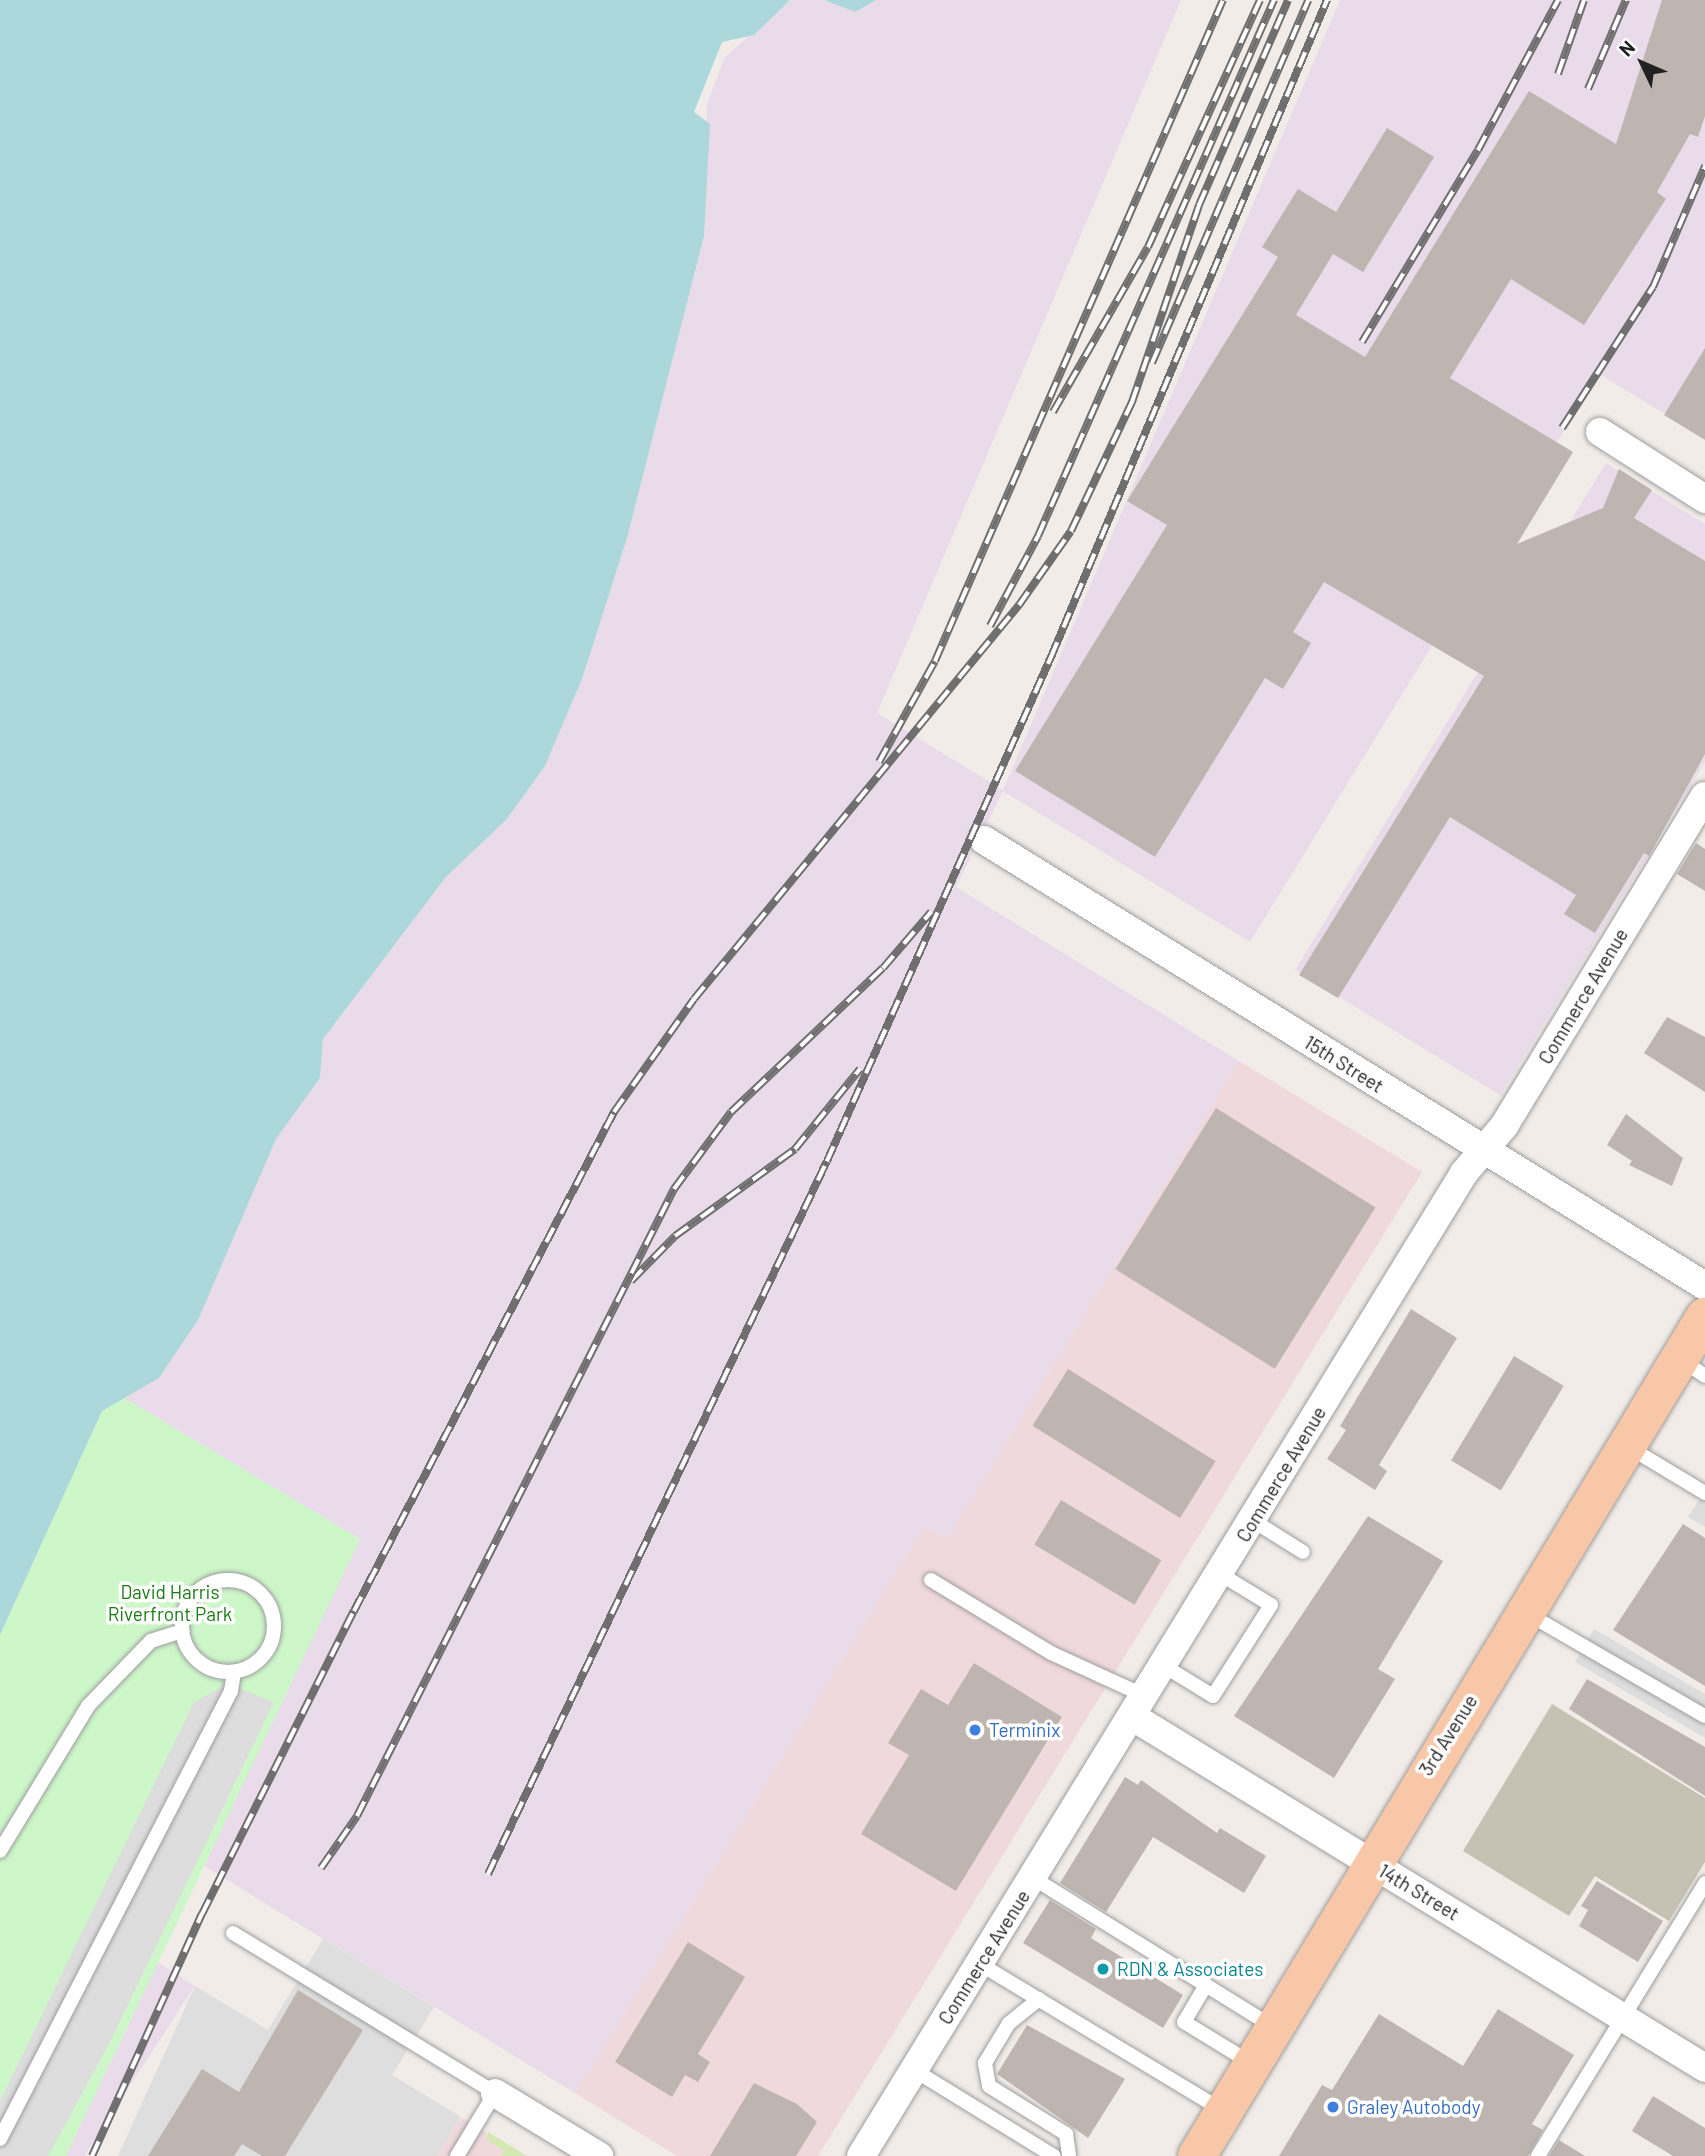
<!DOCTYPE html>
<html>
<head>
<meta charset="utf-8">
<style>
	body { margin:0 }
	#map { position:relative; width:1705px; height:2156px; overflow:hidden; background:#f1ece8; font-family:Barlow,sans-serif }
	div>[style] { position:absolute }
	.residential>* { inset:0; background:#dfdede }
	.commercial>* { inset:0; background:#f0d9dc }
	.industrial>* { inset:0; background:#e9dbe9; transform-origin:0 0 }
	.construction>* { inset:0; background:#c5c2b4 }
	.grass>* { inset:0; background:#d5e7b2 }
	.park>* { inset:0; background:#cdf7c9 }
	.parking>* { inset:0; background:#ddd }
	.water>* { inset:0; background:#acd8db }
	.building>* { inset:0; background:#beb5b1; transform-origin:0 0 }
	.roads { filter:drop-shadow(0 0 2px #9e9e9e) drop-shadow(0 0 2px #9e9e9e) }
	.service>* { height:14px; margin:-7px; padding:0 7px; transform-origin:7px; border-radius:7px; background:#fff }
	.service>.ring { margin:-7px; padding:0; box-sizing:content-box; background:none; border:14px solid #fff; border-radius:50% }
	.minor>* { height:28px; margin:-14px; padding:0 14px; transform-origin:14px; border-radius:14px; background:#fff }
	.primary>* { height:38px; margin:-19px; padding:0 19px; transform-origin:19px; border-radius:19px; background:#f7c7a7 }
	.rail>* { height:8px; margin-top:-4px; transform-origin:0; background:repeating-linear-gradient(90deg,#fff 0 16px,#6f6f6f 0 32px); box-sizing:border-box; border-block:2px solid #6f6f6f }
	.dots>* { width:19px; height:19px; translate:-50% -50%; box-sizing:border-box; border:4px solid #fff; border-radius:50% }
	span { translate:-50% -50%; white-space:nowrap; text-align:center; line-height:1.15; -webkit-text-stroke:7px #fff; paint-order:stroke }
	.street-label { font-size:19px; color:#212121 }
	.park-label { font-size:19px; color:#1b7b13 }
	.shop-label { font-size:19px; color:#366cbe }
	.left { translate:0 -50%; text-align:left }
	.culture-label { font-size:19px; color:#0d838f }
	.north { position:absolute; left:1607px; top:28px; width:70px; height:70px; -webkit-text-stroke:5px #fff; paint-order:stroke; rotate:314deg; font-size:19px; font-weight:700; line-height:28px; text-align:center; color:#212121 }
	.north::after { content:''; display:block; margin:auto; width:24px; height:32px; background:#212121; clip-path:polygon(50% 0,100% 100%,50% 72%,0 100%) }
</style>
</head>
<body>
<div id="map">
	<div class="residential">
		<div style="clip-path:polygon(323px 1939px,434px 2007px,392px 2075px,461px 2117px,437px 2156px,118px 2156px,195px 1986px,268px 2030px)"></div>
	</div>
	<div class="commercial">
		<div style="clip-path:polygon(1239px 1061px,1422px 1172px,818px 2156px,677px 2156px,575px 2093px,924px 1525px,947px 1538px)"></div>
		<div style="clip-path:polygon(461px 2117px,524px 2156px,437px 2156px)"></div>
	</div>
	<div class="industrial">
		<div style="clip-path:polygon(790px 0,824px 0,855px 12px,876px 0,1181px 0,877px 713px,1003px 790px,1340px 0,1705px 0,1705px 438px,1599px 374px,1250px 942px,1003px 791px,956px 887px,1239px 1061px,947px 1539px,924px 1526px,575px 2093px,201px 1864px,360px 1539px,124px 1398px,159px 1378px,198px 1320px,276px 1139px,320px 1078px,323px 1039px,446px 877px,506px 820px,545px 766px,582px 679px,627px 538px,704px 236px,707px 104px,725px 57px)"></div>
		<div style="clip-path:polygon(1606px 463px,1705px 524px,1705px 762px,1500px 1095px,1295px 970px)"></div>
		<div style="left:156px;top:1961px;width:46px;height:214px;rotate:33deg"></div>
	</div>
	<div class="construction">
		<div style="clip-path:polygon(1552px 1704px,1705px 1798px,1705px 1862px,1669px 1921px,1595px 1876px,1569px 1916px,1463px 1851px)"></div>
	</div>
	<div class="grass">
		<div style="clip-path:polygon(488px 2132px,527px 2156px,501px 2156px,504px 2151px,487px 2140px)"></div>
	</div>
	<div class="park">
		<div style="clip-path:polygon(124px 1398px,360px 1539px,66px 2156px,0 2156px,0 1635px,102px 1411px)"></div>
	</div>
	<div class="parking">
		<div style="clip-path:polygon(1705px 1490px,1705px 1527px,1688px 1517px)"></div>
		<div style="clip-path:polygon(1594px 1629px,1705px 1694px,1705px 1738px,1575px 1662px)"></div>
		<div style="clip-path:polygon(228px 1684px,274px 1702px,110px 2042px,48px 2156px,0 2156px,0 2101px,194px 1702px)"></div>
	</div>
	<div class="water">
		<div style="clip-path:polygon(0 0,790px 0,754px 35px,722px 42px,694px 112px,710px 124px,704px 236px,627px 538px,582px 679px,545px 766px,506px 820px,446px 877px,323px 1039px,320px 1078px,276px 1139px,198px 1320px,159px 1378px,102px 1411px,0 1635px)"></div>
		<div style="clip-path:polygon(824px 0,876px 0,855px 12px)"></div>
	</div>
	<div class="building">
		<div style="clip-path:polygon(1662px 0,1705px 0,1705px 116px,1698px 137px,1690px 134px,1657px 192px,1666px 199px,1584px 325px,1511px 279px,1450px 378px,1573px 452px,1517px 544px,1603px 508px,1619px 469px,1652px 490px,1634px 518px,1705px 561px,1705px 754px,1649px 856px,1644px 853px,1595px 933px,1564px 914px,1576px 895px,1450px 817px,1338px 998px,1299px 975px,1484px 676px,1324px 582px,1293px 632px,1311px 643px,1283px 689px,1265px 678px,1155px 857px,1015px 771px,1167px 525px,1127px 501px,1278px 257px,1262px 247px,1298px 189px,1336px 212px,1387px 128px,1434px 157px,1363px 272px,1333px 254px,1296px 315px,1365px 357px,1529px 91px,1616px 144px)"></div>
		<div style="clip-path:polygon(1705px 348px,1705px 440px,1664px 415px)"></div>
		<div style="clip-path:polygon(1696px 843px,1705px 849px,1705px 891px,1677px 874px)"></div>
		<div style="clip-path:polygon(1667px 1017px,1705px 1037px,1705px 1092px,1644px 1053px)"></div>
		<div style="left:1216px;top:1108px;width:188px;height:190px;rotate:32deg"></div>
		<div style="clip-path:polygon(1626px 1114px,1683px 1158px,1672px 1186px,1629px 1165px,1632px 1161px,1607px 1145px)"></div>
		<div style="clip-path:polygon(1411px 1309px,1457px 1338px,1379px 1465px,1387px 1471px,1375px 1490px,1327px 1459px,1346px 1430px,1340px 1426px)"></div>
		<div style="left:1514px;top:1356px;width:58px;height:122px;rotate:31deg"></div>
		<div style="left:1068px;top:1369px;width:174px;height:67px;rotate:32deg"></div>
		<div style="left:1061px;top:1500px;width:117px;height:52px;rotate:31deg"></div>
		<div style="clip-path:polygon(1368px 1516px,1443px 1561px,1378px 1669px,1395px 1679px,1334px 1778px,1234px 1716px)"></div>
		<div style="clip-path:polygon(1683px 1524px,1705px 1538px,1705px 1686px,1613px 1630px)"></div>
		<div style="clip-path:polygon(974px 1663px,1062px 1717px,956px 1891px,861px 1834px,909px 1755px,888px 1743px,921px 1689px,948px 1705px)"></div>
		<div style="clip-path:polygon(1587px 1679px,1705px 1747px,1705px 1796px,1569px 1709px)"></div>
		<div style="clip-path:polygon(1125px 1777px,1138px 1785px,1141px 1780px,1217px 1833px,1220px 1828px,1266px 1856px,1244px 1893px,1153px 1837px,1106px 1912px,1060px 1883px)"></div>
		<div style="clip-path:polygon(1597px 1881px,1663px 1921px,1638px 1962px,1579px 1926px,1588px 1910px,1581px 1906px)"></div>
		<div style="clip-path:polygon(1050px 1900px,1096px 1929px,1091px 1938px,1183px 1995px,1163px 2028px,1023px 1943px)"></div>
		<div style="clip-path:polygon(688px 1942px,745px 1977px,698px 2054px,710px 2062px,698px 2082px,685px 2075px,672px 2097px,615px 2062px)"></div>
		<div style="clip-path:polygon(298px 1990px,363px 2030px,285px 2156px,262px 2156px,242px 2144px,234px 2156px,148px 2156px,202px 2069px,239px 2092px)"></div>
		<div style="clip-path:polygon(1498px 2009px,1574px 2055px,1532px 2124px,1543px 2130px,1528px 2156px,1279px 2156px,1322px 2085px,1332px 2090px,1379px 2014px,1463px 2066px)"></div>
		<div style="clip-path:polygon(1027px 2025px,1125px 2079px,1088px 2138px,997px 2074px)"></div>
		<div style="clip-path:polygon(754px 2083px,797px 2104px,817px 2122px,796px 2156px,710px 2156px)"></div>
		<div style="clip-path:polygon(1653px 2096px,1705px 2128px,1705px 2156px,1673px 2156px,1632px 2131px)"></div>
		<div style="clip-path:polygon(1559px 2140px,1585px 2156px,1549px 2156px)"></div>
	</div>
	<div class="roads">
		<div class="service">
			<div style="left:1680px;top:1359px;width:30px;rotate:34deg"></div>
			<div style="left:1627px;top:1446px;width:91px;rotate:31.1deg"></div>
			<div style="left:1252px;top:1520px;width:60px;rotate:32.1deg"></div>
			<div class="ring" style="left:182px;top:1580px;width:78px;height:78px"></div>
			<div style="left:931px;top:1580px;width:140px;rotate:31.3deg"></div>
			<div style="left:1051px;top:1653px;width:103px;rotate:24.6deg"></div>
			<div style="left:1528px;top:1614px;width:204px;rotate:30deg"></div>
			<div style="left:1164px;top:1666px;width:57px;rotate:31.5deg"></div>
			<div style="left:1213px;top:1696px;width:108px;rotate:-57.5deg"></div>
			<div style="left:1271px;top:1605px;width:60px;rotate:-148.7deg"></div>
			<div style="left:0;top:1851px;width:170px;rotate:-58.7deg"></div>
			<div style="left:88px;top:1706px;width:91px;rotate:-45.9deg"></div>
			<div style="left:151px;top:1641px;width:33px;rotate:-18deg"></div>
			<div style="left:1033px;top:1878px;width:282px;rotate:31.8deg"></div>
			<div style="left:233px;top:1933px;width:307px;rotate:31.4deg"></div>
			<div style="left:495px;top:2093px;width:74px;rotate:121.1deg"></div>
			<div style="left:980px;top:1964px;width:283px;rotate:31.1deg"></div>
			<div style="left:1206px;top:1985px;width:43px;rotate:120.7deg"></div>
			<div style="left:1184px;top:2022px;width:79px;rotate:31.5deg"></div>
			<div style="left:1039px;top:1999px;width:38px;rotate:141deg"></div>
			<div style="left:1009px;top:2023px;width:47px;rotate:121deg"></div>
			<div style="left:985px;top:2063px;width:23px;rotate:80deg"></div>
			<div style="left:989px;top:2086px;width:91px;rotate:31.9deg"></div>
			<div style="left:1066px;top:2134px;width:22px;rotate:82deg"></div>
			<div style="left:914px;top:2070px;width:164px;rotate:31.6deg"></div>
			<div style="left:0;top:2139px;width:504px;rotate:-62.72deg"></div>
			<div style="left:231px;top:1691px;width:19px;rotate:-81deg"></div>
			<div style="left:1538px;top:2156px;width:320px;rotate:-58.5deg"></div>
		</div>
		<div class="minor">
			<div style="left:1600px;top:432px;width:125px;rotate:32.5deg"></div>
			<div style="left:984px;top:840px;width:848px;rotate:31.74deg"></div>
			<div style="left:1133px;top:1717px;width:671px;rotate:31.53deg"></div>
			<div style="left:495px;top:2093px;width:122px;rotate:31.2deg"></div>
			<div style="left:861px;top:2156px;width:1153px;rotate:-58.47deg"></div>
			<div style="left:1464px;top:1173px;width:62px;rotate:-49.6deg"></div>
			<div style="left:1504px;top:1126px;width:386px;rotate:-58.7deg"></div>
		</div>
		<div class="primary">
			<div style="left:1197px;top:2156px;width:981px;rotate:-58.81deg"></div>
		</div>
	</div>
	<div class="rail">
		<div style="left:1558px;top:74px;width:78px;rotate:-70.6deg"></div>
		<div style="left:1588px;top:89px;width:97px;rotate:-66.9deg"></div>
		<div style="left:1362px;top:342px;width:224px;rotate:-58.9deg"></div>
		<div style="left:1478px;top:150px;width:170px;rotate:-61.9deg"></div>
		<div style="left:1152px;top:363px;width:395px;rotate:-66.7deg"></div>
		<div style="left:1053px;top:412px;width:190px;rotate:-60.1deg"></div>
		<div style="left:1148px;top:247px;width:271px;rotate:-65.6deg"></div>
		<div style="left:1562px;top:428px;width:168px;rotate:-57.2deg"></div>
		<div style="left:1653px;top:287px;width:132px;rotate:-66.7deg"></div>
		<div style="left:990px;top:626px;width:102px;rotate:-61.9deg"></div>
		<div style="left:1038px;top:536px;width:586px;rotate:-66.24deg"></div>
		<div style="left:879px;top:762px;width:115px;rotate:-61deg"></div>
		<div style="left:935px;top:661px;width:721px;rotate:-66.46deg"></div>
		<div style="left:631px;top:1281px;width:63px;rotate:-45.6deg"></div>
		<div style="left:675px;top:1236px;width:148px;rotate:-35.9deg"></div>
		<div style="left:795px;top:1149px;width:103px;rotate:-50.9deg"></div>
		<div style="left:321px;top:1868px;width:63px;rotate:-55.3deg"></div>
		<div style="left:357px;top:1816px;width:703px;rotate:-63.18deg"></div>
		<div style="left:674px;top:1189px;width:96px;rotate:-53.5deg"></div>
		<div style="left:731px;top:1112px;width:209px;rotate:-43.5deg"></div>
		<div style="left:883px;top:968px;width:74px;rotate:-49.4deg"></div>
		<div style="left:488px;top:1874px;width:789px;rotate:-64.57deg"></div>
		<div style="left:827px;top:1161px;width:552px;rotate:-66.04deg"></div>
		<div style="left:1051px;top:657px;width:713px;rotate:-67.21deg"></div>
		<div style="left:92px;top:2156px;width:266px;rotate:-65.6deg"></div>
		<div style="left:202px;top:1914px;width:339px;rotate:-63.4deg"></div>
		<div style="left:354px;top:1611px;width:563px;rotate:-62.48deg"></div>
		<div style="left:614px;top:1112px;width:138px;rotate:-54.7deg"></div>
		<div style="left:694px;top:999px;width:511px;rotate:-50.48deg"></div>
		<div style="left:1019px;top:605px;width:90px;rotate:-54.9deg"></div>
		<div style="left:1071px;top:531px;width:143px;rotate:-64.7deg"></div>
		<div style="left:1132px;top:402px;width:208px;rotate:-71.2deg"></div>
		<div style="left:1199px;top:205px;width:223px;rotate:-66.5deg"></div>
	</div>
	<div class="dots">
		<div style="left:975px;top:1730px;background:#3f7fe0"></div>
		<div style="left:1103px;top:1969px;background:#0f9aa8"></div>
		<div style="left:1333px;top:2107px;background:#3f7fe0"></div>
	</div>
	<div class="street-label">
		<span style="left:1583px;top:996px;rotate:-59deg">Commerce Avenue</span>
		<span style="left:1344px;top:1064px;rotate:32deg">15th Street</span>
		<span style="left:1281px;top:1474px;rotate:-59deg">Commerce Avenue</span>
		<span style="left:1448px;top:1735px;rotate:-58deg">3rd Avenue</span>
		<span style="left:1419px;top:1892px;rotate:31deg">14th Street</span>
		<span style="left:984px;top:1957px;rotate:-58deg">Commerce Avenue</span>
	</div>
	<div class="park-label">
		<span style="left:170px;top:1603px">David Harris<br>Riverfront Park</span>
	</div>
	<div class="shop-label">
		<span class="left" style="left:989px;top:1730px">Terminix</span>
		<span class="left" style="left:1347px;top:2107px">Graley Autobody</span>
	</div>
	<div class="culture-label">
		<span class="left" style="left:1117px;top:1969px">RDN &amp; Associates</span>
	</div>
	<div class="north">N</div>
</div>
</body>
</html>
